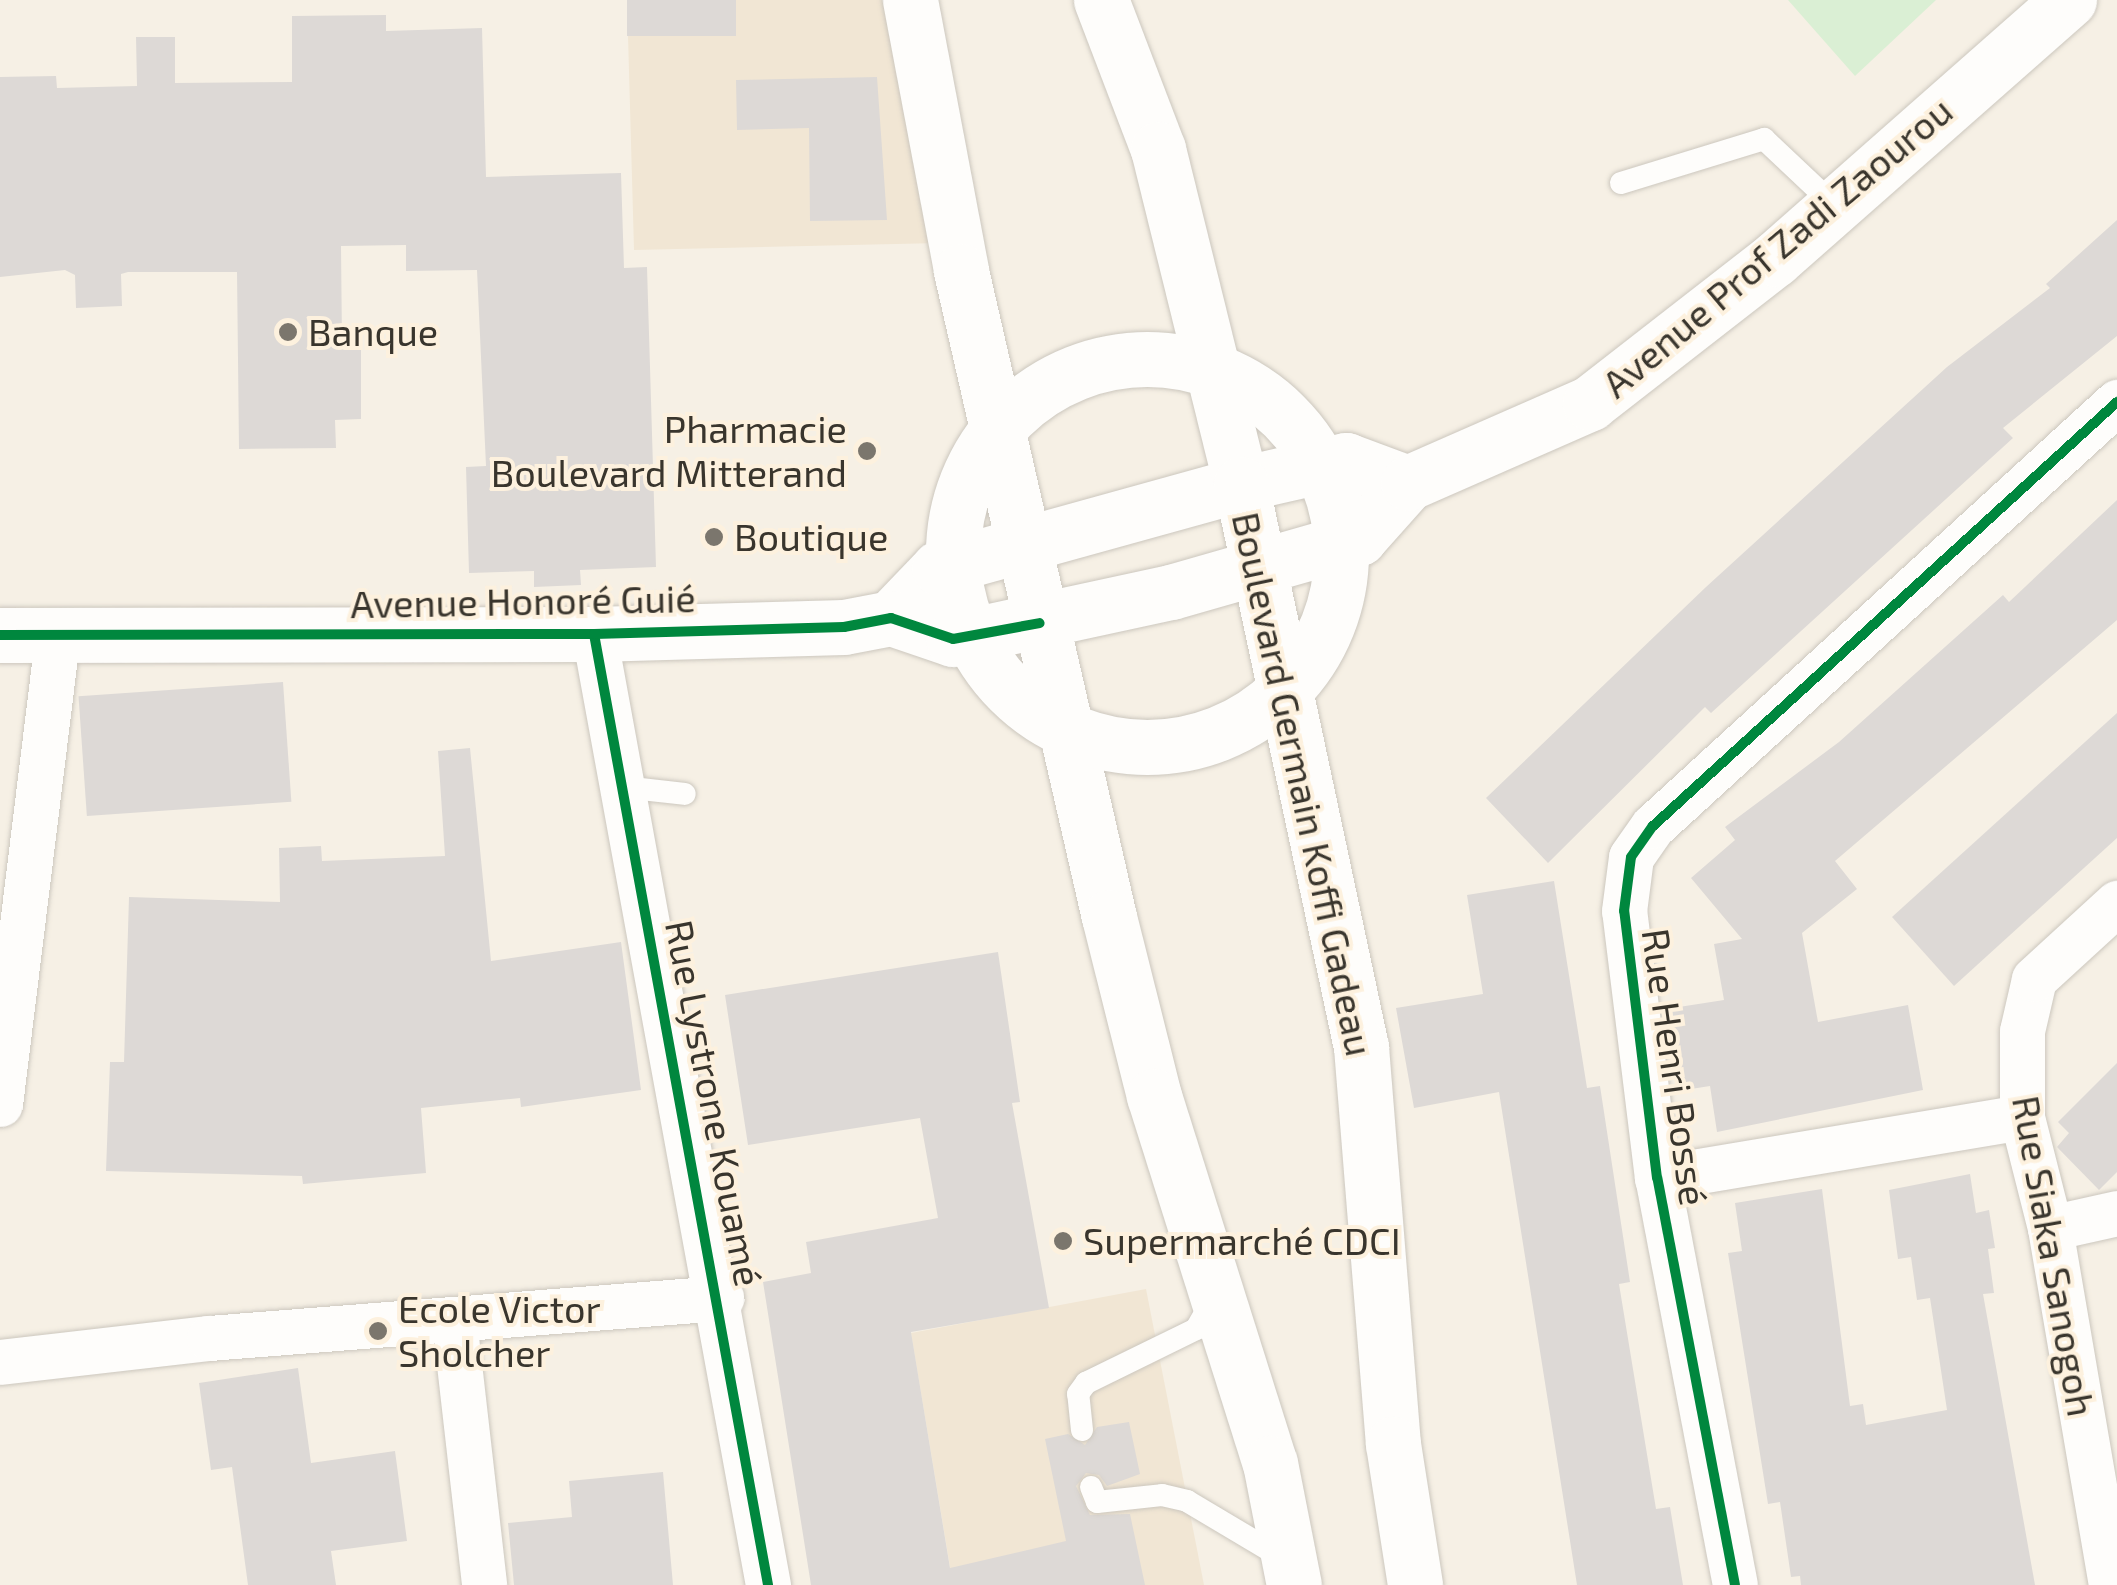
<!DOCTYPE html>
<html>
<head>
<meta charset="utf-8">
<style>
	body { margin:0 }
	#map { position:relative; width:2117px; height:1585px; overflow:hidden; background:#f6f0e5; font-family:"Exo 2",sans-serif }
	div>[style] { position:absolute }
	.built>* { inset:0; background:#f1e6d4 }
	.green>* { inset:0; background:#daefd4 }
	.building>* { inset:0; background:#ddd9d6; transform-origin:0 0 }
	.roads { filter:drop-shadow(0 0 2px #ccc7be) drop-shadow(0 0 2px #ccc7be) }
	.lane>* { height:22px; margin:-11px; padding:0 11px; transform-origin:11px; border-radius:11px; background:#fefdfb }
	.street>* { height:45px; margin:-22.5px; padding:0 22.5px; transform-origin:22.5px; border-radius:22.5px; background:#fefdfb }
	.secondary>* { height:55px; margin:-27.5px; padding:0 27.5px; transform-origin:27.5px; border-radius:27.5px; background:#fefdfb }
	.primary>* { height:55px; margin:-27.5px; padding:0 27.5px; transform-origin:27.5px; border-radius:27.5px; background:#fefdfb }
	.primary>.ring { margin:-27.5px; padding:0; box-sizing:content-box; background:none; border:55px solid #fefdfb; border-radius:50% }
	.cycleway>* { height:10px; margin:-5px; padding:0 5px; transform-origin:5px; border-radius:5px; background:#00873e }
	.dots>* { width:28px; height:28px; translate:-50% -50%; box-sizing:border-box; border:5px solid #fdf1de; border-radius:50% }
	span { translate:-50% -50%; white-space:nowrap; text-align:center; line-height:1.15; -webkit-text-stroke:8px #fdf1de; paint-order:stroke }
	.street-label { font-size:38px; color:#39352d }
	.poi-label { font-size:38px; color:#39352d }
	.left { translate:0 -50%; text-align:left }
	.right { translate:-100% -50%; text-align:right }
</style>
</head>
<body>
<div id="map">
	<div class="built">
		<div style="clip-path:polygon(627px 0,894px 0,940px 243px,634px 250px)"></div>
		<div style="clip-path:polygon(1146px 1289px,1204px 1585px,953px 1585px,911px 1333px)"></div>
	</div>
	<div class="green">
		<div style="clip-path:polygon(1788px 0,1936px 0,1855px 76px)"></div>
	</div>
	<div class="building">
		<div style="left:627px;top:0;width:109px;height:36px"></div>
		<div style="clip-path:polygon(386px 15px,386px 31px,482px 28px,486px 177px,621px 173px,624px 268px,647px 267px,656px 567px,580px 570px,581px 585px,534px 587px,534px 571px,469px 573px,466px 467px,486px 466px,477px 270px,406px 271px,406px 245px,341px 246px,342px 343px,361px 342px,361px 419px,335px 420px,336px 448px,239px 449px,237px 272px,128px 272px,121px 274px,122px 306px,76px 308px,75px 275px,65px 270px,0 277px,0 77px,56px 76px,57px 88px,137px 86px,136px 37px,175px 37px,175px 83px,292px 82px,292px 16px)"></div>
		<div style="clip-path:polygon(877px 77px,887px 220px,810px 221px,809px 128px,737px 130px,736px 80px)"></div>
		<div style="clip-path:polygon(2117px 220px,2117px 336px,2003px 428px,2013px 438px,1711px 713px,1705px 707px,1548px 863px,1486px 798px,1706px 587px,1947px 367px,2050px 288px,2046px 284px)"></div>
		<div style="clip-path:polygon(2117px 500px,2117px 620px,1835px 861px,1857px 889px,1802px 933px,1818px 1022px,1908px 1005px,1923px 1090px,1717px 1132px,1710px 1086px,1678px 1091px,1666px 1009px,1724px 1000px,1714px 944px,1742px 939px,1691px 878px,1735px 840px,1725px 827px,1839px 742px,2003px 595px,2009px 602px)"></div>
		<div style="left:283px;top:682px;width:120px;height:205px;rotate:86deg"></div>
		<div style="clip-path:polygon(2117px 713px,2117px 838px,1954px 986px,1892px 917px)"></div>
		<div style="clip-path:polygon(470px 748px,491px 961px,621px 942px,641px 1090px,521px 1107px,520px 1098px,421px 1108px,426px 1173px,303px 1184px,302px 1176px,106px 1171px,110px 1062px,124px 1062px,129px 897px,280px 902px,279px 848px,321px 846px,322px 861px,445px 856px,438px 751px)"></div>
		<div style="clip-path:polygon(1554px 881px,1587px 1088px,1600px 1086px,1630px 1282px,1619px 1284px,1656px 1509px,1670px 1507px,1683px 1585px,1577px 1585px,1499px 1092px,1414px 1108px,1396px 1008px,1483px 994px,1467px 895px)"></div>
		<div style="clip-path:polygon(998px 952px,1020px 1102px,1012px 1103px,1049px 1308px,911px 1332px,950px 1568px,1066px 1541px,1045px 1439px,1068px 1434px,1085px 1445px,1097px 1427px,1129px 1422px,1140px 1474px,1107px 1486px,1099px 1475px,1086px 1473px,1076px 1486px,1090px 1515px,1130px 1514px,1145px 1585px,811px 1585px,763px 1282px,811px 1273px,806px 1242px,938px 1218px,920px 1118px,748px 1145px,725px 995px)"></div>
		<div style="clip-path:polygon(2117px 1063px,2117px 1172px,2099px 1190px,2057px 1147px,2069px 1133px,2058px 1122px)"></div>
		<div style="clip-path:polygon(1970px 1174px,1976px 1213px,1989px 1210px,1995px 1248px,1988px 1249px,1994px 1293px,1983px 1294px,2035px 1585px,1801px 1585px,1800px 1576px,1791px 1577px,1780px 1502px,1768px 1504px,1728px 1253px,1742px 1251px,1735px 1203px,1822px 1189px,1850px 1406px,1863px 1404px,1866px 1425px,1947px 1410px,1930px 1298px,1917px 1300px,1911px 1257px,1898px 1259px,1889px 1190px)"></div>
		<div style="clip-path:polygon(298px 1368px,311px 1463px,395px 1451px,407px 1541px,331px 1551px,336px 1585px,248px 1585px,232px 1467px,211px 1470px,199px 1383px)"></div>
		<div style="clip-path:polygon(663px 1472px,673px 1585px,514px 1585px,508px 1523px,572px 1517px,569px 1481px)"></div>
	</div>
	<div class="roads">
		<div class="lane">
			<div style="left:1621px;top:183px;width:150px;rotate:-17.1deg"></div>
			<div style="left:1764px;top:139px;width:98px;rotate:43.3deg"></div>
			<div style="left:623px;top:787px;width:62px;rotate:6.4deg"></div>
			<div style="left:1082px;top:1430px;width:36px;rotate:-96deg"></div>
			<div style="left:1078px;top:1394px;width:14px;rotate:-54deg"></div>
			<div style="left:1086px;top:1383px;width:123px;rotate:-26.1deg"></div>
			<div style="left:1196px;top:1329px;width:32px;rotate:-60deg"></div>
			<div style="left:1091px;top:1487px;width:16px;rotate:68deg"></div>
			<div style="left:1097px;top:1502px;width:65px;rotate:-6.1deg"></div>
			<div style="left:1162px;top:1495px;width:26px;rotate:13deg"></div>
			<div style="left:1187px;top:1501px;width:109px;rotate:30.8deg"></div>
		</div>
		<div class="street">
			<div style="left:594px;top:634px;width:967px;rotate:79.63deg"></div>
			<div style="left:0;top:1104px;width:476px;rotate:-83deg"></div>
			<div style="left:1657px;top:1178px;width:370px;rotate:-9.5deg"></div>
			<div style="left:2050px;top:1228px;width:69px;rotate:-12.6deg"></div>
			<div style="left:454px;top:1320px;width:267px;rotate:83.5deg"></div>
			<div style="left:0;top:1362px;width:210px;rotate:-6.6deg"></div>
			<div style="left:209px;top:1338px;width:514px;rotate:-4.47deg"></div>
			<div style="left:1735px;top:1585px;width:414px;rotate:-100.8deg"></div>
			<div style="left:1657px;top:1178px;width:269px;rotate:-97deg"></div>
			<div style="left:1624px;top:911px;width:54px;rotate:-82.6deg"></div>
			<div style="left:1631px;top:857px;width:38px;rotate:-55deg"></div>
			<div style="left:1653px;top:826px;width:629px;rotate:-42.42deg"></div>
			<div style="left:2111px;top:1585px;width:362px;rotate:-99.7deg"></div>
			<div style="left:2050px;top:1228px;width:114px;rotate:-104.2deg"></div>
			<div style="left:2022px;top:1117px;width:86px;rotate:-90deg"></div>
			<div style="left:2022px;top:1031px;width:53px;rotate:-77deg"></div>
			<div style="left:2034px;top:979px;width:113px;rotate:-42.5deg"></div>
		</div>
		<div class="secondary">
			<div style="left:891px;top:618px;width:69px;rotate:-46.2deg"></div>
			<div style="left:939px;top:568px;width:313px;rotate:-15.5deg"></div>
			<div style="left:1241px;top:484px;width:108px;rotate:-12.9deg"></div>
			<div style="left:1346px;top:460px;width:66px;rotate:20.4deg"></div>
			<div style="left:0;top:635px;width:594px;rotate:-0.1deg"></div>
			<div style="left:594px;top:634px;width:250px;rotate:-1.6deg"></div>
			<div style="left:844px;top:627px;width:48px;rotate:-10.8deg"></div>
			<div style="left:891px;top:618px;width:65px;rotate:18.7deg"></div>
			<div style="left:953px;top:639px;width:223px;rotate:-12.2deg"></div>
			<div style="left:1171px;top:592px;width:196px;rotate:-16deg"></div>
			<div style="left:1359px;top:538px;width:74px;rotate:-48.3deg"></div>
			<div style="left:1408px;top:483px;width:199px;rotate:-23.7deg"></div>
			<div style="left:1590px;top:403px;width:234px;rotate:-37.9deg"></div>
			<div style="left:1775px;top:259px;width:392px;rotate:-41.4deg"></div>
		</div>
		<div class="primary">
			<div style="left:910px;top:0;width:276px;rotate:79.3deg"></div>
			<div style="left:961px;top:271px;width:663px;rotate:77.1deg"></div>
			<div style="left:1109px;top:917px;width:185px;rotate:75.9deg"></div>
			<div style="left:1154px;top:1096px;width:385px;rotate:72.5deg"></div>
			<div style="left:1270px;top:1463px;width:124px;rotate:78.9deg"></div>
			<div style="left:1101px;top:0;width:160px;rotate:69.1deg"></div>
			<div style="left:1158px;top:149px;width:345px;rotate:76.1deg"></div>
			<div style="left:1241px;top:484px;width:576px;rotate:77.97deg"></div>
			<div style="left:1361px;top:1047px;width:398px;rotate:85.4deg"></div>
			<div style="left:1393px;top:1444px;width:143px;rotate:81.1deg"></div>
			<div class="ring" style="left:953px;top:359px;width:333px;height:333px"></div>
		</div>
	</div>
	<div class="cycleway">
		<div style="left:594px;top:634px;width:967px;rotate:79.63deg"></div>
		<div style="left:0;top:635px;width:594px;rotate:-0.1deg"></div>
		<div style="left:594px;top:634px;width:250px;rotate:-1.6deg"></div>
		<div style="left:844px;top:627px;width:48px;rotate:-10.8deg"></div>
		<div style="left:891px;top:618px;width:65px;rotate:18.7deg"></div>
		<div style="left:953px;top:639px;width:88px;rotate:-10.4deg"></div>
		<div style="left:1735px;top:1585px;width:414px;rotate:-100.8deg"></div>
		<div style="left:1657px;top:1178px;width:269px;rotate:-97deg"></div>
		<div style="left:1624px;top:911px;width:54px;rotate:-82.6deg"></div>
		<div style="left:1631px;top:857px;width:38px;rotate:-55deg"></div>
		<div style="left:1653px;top:826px;width:629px;rotate:-42.42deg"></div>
	</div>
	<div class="dots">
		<div style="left:288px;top:332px;background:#7b766d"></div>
		<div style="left:867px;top:451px;background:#7b766d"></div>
		<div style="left:714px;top:537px;background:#7b766d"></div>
		<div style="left:1063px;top:1241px;background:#7b766d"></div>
		<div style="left:378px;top:1331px;background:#7b766d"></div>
	</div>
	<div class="street-label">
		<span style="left:1777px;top:247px;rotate:-40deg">Avenue Prof Zadi Zaourou</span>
		<span style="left:523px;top:601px;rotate:-1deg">Avenue Honoré Guié</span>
		<span style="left:1303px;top:784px;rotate:78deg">Boulevard Germain Koffi Gadeau</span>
		<span style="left:1675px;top:1067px;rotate:82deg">Rue Henri Bossé</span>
		<span style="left:714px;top:1103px;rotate:79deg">Rue Lystrone Kouamé</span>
		<span style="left:2054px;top:1256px;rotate:80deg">Rue Siaka Sanogoh</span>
	</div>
	<div class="poi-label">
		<span class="left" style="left:308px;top:332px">Banque</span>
		<span class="right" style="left:847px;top:451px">Pharmacie<br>Boulevard Mitterand</span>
		<span class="left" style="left:734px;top:537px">Boutique</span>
		<span class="left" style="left:1083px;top:1241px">Supermarché CDCI</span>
		<span class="left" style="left:398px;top:1331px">Ecole Victor<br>Sholcher</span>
	</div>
</div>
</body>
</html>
